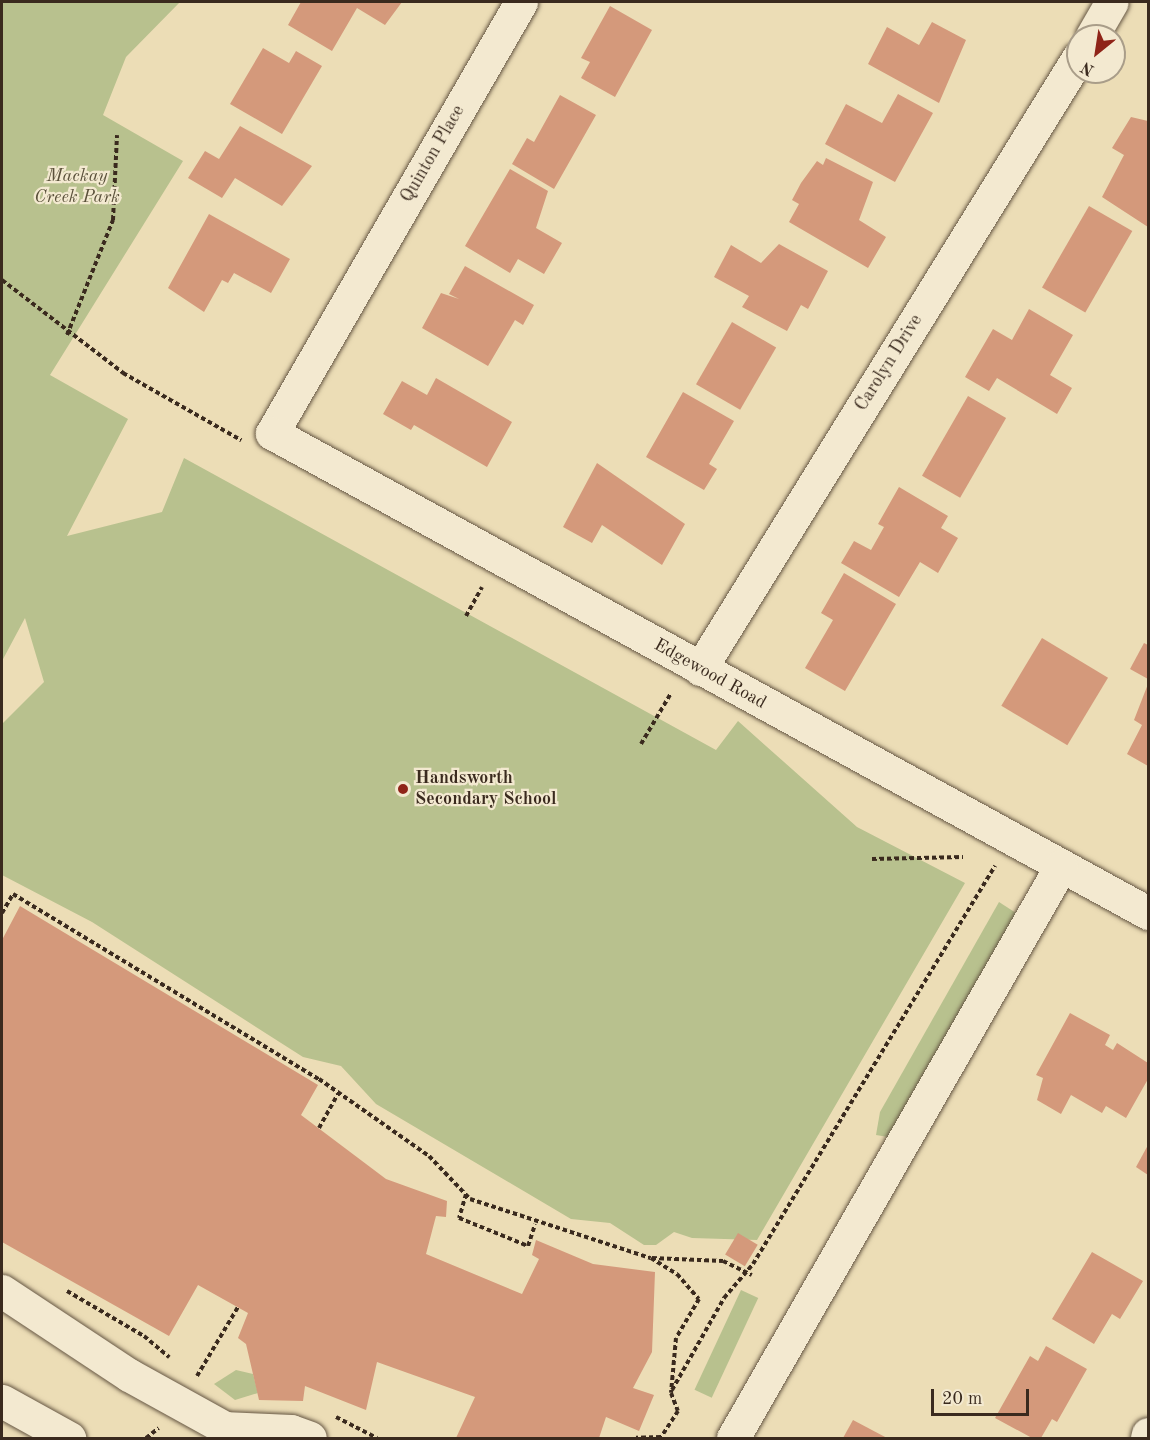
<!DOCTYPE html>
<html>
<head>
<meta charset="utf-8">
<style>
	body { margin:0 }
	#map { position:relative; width:1150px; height:1440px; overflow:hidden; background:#ecddb6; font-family:"Old Standard TT",serif }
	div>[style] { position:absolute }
	.green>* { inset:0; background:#b8c18e; transform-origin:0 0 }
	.building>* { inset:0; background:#d4997b; transform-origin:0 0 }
	.path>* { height:4px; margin-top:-2px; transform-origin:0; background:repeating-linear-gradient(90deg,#3a2a1e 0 4.5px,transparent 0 7.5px) }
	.roads { filter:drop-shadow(0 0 2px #665744) drop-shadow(0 0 2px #665744) }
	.minor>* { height:33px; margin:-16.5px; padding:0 16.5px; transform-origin:16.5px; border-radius:16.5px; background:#f3e9d0 }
	.dots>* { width:16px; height:16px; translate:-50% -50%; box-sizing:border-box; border:3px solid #f3e9d0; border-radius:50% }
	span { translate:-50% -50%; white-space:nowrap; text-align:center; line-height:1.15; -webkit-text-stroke:4.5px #f3e9d0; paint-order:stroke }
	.street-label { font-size:18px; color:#3a2a1e }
	.park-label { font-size:18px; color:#5a503a; font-style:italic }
	.poi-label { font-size:18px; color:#3a2a1e; font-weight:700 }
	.left { translate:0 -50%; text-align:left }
	.frame { position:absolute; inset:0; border:3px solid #3a2a1e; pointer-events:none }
	.north { position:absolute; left:1066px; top:24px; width:60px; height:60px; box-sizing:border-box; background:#f3e9d0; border:2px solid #a99d89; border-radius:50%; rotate:210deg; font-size:16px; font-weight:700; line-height:24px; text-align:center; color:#3a2a1e }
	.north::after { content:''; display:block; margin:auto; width:21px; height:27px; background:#8f2418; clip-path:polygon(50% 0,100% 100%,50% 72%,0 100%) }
	.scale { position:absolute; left:931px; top:1389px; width:98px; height:27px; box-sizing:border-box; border:3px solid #3a2a1e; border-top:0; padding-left:8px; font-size:18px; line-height:21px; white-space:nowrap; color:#3a2a1e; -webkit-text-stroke:4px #f3e9d0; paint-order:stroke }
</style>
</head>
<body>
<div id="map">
	<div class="green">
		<div style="clip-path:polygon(2px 2px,180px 2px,126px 57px,103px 115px,183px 161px,50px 375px,128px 419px,67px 536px,162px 512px,184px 458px,716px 750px,738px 721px,857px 827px,965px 883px,757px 1240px,692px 1238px,674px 1232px,656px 1245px,644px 1245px,610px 1223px,571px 1219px,376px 1104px,341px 1066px,303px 1057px,92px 922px,2px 875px,2px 724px,44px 682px,25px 618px,2px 661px)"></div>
		<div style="clip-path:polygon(999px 902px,1016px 913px,888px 1137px,876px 1135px,880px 1112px)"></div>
		<div style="left:741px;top:1290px;width:19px;height:110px;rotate:25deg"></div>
		<div style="clip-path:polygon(236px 1370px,253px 1374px,258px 1393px,235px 1400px,214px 1384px)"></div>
	</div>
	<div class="building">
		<div style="clip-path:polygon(301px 2px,402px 2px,385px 25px,357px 8px,332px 51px,288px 25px)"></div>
		<div style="clip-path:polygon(610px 6px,652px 30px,615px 97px,581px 78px,590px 62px,581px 58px)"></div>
		<div style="clip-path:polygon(932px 22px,966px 40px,939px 103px,868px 64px,887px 27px,919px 45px)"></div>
		<div style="clip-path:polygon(263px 48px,289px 63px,296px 51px,322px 66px,282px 134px,230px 104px)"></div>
		<div style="clip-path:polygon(898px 94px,933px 113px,895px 182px,825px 144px,846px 104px,882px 123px)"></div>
		<div style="clip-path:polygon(560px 95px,596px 115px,554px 189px,512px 164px,527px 138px,534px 142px)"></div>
		<div style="clip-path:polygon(1131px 117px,1148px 121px,1148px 227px,1102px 197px,1124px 155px,1112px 148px)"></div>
		<div style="clip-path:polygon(240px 126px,312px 166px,282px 206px,235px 178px,222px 198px,188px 178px,205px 151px,219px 159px)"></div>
		<div style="clip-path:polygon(826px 158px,873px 182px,859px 220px,886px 237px,868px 268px,789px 222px,799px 204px,792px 200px,801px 183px,817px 161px,823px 165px)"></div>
		<div style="clip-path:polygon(510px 169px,548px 191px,536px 228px,562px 243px,544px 274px,518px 259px,510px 273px,465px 246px)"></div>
		<div style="left:1089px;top:206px;width:50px;height:94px;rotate:30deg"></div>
		<div style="clip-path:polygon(209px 214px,290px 259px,271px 293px,234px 273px,228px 283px,222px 280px,204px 312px,168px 288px)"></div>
		<div style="clip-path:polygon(779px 244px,828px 271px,808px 309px,801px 305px,787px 331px,742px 307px,749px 296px,714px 277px,731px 245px,761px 263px)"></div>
		<div style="clip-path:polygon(465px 266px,534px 305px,523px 325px,515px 320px,488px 366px,422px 328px,441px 293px,459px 299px,449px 294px)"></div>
		<div style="clip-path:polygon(1029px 309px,1073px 335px,1050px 375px,1072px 388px,1057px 414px,997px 378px,989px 391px,965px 377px,993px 329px,1012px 340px)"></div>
		<div style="left:732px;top:322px;width:51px;height:72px;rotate:30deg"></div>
		<div style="clip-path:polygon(436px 378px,512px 422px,487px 467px,414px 425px,411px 430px,383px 414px,402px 381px,427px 395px)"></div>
		<div style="clip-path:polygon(683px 392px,734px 421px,709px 464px,717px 469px,704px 490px,646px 457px)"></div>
		<div style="left:968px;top:396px;width:44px;height:92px;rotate:30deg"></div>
		<div style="clip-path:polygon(597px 463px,685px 524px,662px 565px,602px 525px,592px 543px,563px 527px)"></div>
		<div style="clip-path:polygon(899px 487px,948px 516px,941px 528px,958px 538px,938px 573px,920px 562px,899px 597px,841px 563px,854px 541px,871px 550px,884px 527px,878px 524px)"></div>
		<div style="clip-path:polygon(844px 573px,896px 604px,845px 691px,805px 668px,833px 620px,821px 613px)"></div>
		<div style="left:1042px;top:638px;width:77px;height:79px;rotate:31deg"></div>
		<div style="clip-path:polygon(1144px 643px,1148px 645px,1148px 679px,1130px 669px)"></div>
		<div style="clip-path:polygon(1148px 684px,1148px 766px,1127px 754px,1142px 725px,1134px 720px)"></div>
		<div style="clip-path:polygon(20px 906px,318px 1085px,301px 1115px,386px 1179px,447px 1201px,446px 1217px,436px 1216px,426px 1254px,522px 1294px,539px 1259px,532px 1255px,536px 1240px,593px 1264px,655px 1272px,652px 1352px,633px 1388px,654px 1395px,639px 1431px,606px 1417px,599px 1438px,456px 1438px,475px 1397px,377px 1362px,366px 1410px,305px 1386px,303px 1401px,259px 1400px,246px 1344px,238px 1338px,248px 1313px,198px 1285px,169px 1336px,2px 1242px,2px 940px)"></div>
		<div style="clip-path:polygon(1070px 1013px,1110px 1035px,1105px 1045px,1113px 1050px,1117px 1043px,1148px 1063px,1148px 1079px,1126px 1118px,1106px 1106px,1102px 1113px,1071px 1095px,1061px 1114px,1037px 1100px,1043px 1078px,1036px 1075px)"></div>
		<div style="clip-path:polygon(1148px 1145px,1148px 1175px,1136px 1167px)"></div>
		<div style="left:738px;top:1233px;width:23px;height:25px;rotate:31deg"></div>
		<div style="clip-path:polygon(1092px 1252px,1143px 1281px,1120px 1319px,1112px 1314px,1094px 1344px,1052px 1319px)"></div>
		<div style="clip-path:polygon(1046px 1346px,1087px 1369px,1057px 1422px,1052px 1419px,1041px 1438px,1032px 1438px,995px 1418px,1030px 1356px,1038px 1361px)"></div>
		<div style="clip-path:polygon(853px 1420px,887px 1438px,843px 1438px)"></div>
	</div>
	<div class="path">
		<div style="left:2px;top:280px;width:153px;rotate:37.5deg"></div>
		<div style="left:123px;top:373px;width:136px;rotate:29.6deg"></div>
		<div style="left:67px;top:335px;width:124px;rotate:-68.2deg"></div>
		<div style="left:113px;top:220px;width:85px;rotate:-87.3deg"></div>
		<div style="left:466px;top:616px;width:33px;rotate:-61deg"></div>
		<div style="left:641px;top:744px;width:59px;rotate:-59.5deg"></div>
		<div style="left:872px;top:859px;width:91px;rotate:-1.3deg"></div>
		<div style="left:2px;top:913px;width:22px;rotate:-60deg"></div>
		<div style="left:13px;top:894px;width:358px;rotate:31.2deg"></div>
		<div style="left:319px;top:1079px;width:134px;rotate:35deg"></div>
		<div style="left:429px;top:1156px;width:59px;rotate:46.4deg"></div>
		<div style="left:470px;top:1199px;width:190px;rotate:18.1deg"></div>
		<div style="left:651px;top:1258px;width:31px;rotate:32deg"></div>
		<div style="left:677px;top:1274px;width:33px;rotate:49deg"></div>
		<div style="left:699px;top:1299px;width:45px;rotate:120.5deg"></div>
		<div style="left:676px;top:1338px;width:55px;rotate:95.2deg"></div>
		<div style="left:671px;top:1393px;width:19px;rotate:69deg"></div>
		<div style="left:678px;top:1411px;width:31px;rotate:123deg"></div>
		<div style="left:661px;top:1437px;width:25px;rotate:178deg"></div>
		<div style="left:319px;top:1128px;width:39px;rotate:-61deg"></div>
		<div style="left:466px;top:1194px;width:25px;rotate:106deg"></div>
		<div style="left:459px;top:1218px;width:74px;rotate:22.1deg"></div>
		<div style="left:528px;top:1246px;width:23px;rotate:-72deg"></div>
		<div style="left:652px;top:1258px;width:71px;rotate:2.4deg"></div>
		<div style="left:723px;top:1261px;width:32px;rotate:26deg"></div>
		<div style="left:67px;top:1291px;width:89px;rotate:30.3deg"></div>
		<div style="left:144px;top:1336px;width:33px;rotate:40deg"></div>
		<div style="left:197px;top:1376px;width:80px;rotate:-59.3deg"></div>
		<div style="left:672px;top:1390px;width:106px;rotate:-60.5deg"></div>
		<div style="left:724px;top:1298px;width:45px;rotate:-49.5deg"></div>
		<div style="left:753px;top:1264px;width:466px;rotate:-58.7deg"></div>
		<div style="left:336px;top:1417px;width:46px;rotate:27.1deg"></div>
		<div style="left:146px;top:1438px;width:16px;rotate:-38deg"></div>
	</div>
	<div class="roads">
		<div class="minor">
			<div style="left:521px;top:2px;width:498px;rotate:120deg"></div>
			<div style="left:272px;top:433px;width:999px;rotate:28.72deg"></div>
			<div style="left:1092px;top:36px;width:39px;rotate:-60deg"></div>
			<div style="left:700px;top:669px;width:718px;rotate:-58.26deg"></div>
			<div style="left:2px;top:1291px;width:152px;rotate:33.5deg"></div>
			<div style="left:129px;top:1375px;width:130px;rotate:28.9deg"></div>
			<div style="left:2px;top:1401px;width:77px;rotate:28.9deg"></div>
			<div style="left:223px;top:1428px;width:68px;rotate:2.5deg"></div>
			<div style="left:291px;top:1431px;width:20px;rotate:20deg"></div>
			<div style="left:733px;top:1438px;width:659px;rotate:-60.17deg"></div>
			<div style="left:1147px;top:1438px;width:4px;rotate:-76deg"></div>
		</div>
	</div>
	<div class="dots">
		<div style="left:403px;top:789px;background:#8f2418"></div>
	</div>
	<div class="street-label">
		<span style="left:433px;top:154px;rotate:-60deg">Quinton Place</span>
		<span style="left:889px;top:363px;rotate:-58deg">Carolyn Drive</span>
		<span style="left:710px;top:674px;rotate:29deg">Edgewood Road</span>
	</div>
	<div class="park-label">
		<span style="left:77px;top:187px">Mackay<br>Creek Park</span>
	</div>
	<div class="poi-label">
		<span class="left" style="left:415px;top:789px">Handsworth<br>Secondary School</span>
	</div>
	<div class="frame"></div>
	<div class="north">N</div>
	<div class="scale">20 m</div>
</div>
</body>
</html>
